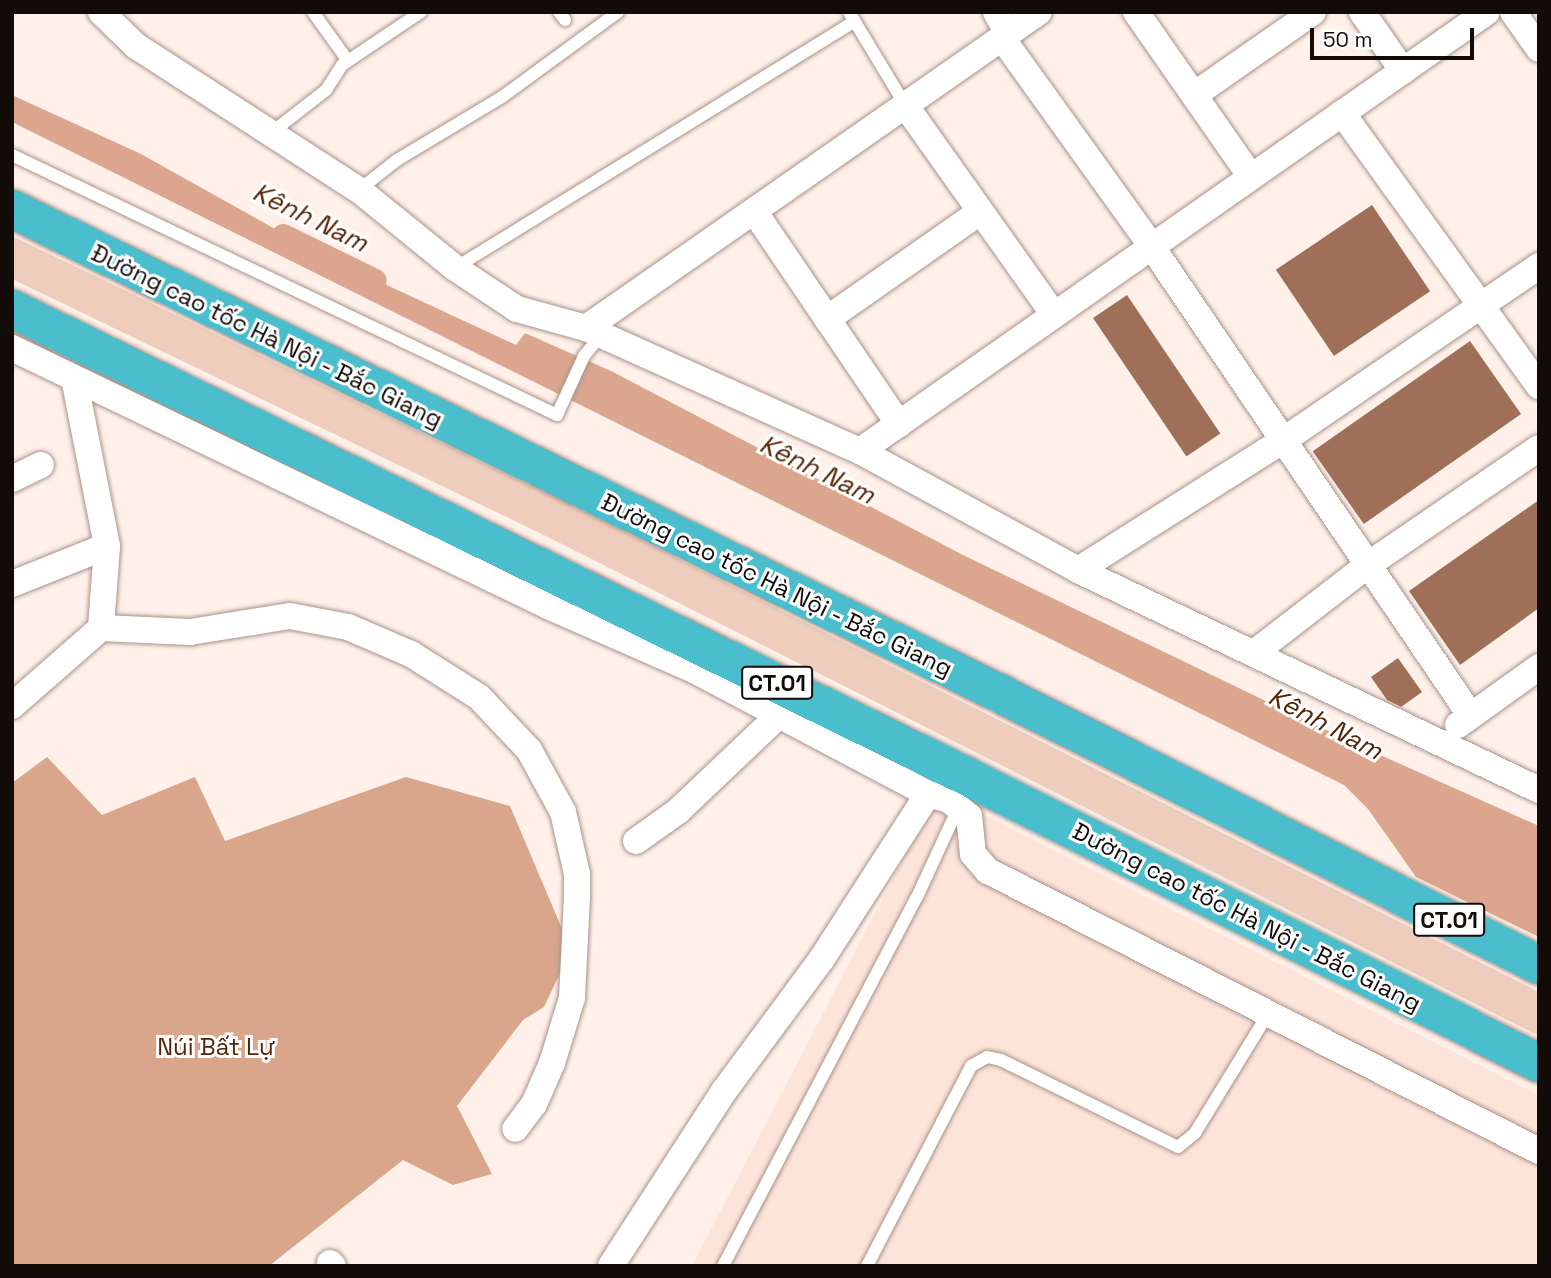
<!DOCTYPE html>
<html>
<head>
<meta charset="utf-8">
<style>
	body { margin:0 }
	#map { position:relative; width:1551px; height:1278px; overflow:hidden; background:#fff1ea; font-family:"Space Grotesk",sans-serif }
	div>[style] { position:absolute }
	.built>* { inset:0; background:#fde4d9 }
	.green>* { inset:0; background:#eecdbd }
	.forest>* { inset:0; background:#d9a58b }
	.water>* { inset:0; background:#dba68d }
	.canal>* { height:23px; margin:-11.5px; padding:0 11.5px; transform-origin:11.5px; border-radius:11.5px; background:#dba68d }
	.building>* { inset:0; background:#a06f57; transform-origin:0 0 }
	.roads { filter:drop-shadow(0 0 2px #a89389) drop-shadow(0 0 2px #a89389) }
	.service>* { height:12px; margin:-6px; padding:0 6px; transform-origin:6px; border-radius:6px; background:#fff }
	.minor>* { height:26px; margin:-13px; padding:0 13px; transform-origin:13px; border-radius:13px; background:#fff }
	.motorway>* { height:38px; margin:-19px; padding:0 19px; transform-origin:19px; border-radius:19px; background:#4abecc }
	span { translate:-50% -50%; white-space:nowrap; text-align:center; line-height:1.15; -webkit-text-stroke:6px #fff; paint-order:stroke }
	.shield-label span { padding:2px 5px; background:#fff; border:2px solid; border-radius:5px; -webkit-text-stroke-width:0 }
	.shield-label { font-size:23px; color:#120b08; font-weight:700 }
	.street-label { font-size:24px; color:#120b08 }
	.park-label { font-size:24px; color:#552508 }
	.water-label { font-size:26px; color:#552408; font-style:italic }
	.frame { position:absolute; inset:0; border:14px solid #120b08; pointer-events:none }
	.scale { position:absolute; left:1310px; top:28px; width:164px; height:32px; box-sizing:border-box; border:4px solid #120b08; border-top:0; padding-left:9px; font-size:21px; line-height:24px; white-space:nowrap; color:#120b08; -webkit-text-stroke:5px #fff; paint-order:stroke }
</style>
</head>
<body>
<div id="map">
	<div class="built">
		<div style="clip-path:polygon(938px 792px,1539px 1095px,1539px 1266px,692px 1266px)"></div>
	</div>
	<div class="green">
		<div style="clip-path:polygon(12px 236px,587px 513px,1539px 992px,1539px 1036px,548px 537px,12px 279px)"></div>
	</div>
	<div class="forest">
		<div style="clip-path:polygon(47px 757px,102px 815px,195px 777px,225px 841px,406px 777px,510px 806px,571px 950px,544px 1007px,523px 1020px,457px 1106px,492px 1174px,453px 1185px,403px 1160px,269px 1266px,12px 1266px,12px 783px)"></div>
	</div>
	<div class="water">
		<div style="clip-path:polygon(12px 95px,141px 154px,320px 254px,516px 345px,525px 333px,611px 371px,965px 556px,1349px 741px,1539px 826px,1539px 937px,1416px 877px,1368px 809px,1344px 785px,12px 122px)"></div>
	</div>
	<div class="canal">
		<div style="left:283px;top:235px;width:102px;rotate:26.1deg"></div>
	</div>
	<div class="building">
		<div style="left:1372px;top:205px;width:104px;height:116px;rotate:56deg"></div>
		<div style="left:1127px;top:295px;width:167px;height:41px;rotate:56deg"></div>
		<div style="left:1470px;top:341px;width:89px;height:192px;rotate:55deg"></div>
		<div style="clip-path:polygon(1539px 500px,1539px 608px,1460px 665px,1409px 591px)"></div>
		<div style="clip-path:polygon(1398px 658px,1422px 692px,1401px 707px,1387px 700px,1371px 677px)"></div>
	</div>
	<div class="roads">
		<div class="service">
			<div style="left:313px;top:12px;width:60px;rotate:54.5deg"></div>
			<div style="left:559px;top:12px;width:10px;rotate:53deg"></div>
			<div style="left:849px;top:12px;width:109px;rotate:58.9deg"></div>
			<div style="left:271px;top:133px;width:70px;rotate:-38deg"></div>
			<div style="left:326px;top:90px;width:30px;rotate:-57deg"></div>
			<div style="left:342px;top:65px;width:95px;rotate:-33.9deg"></div>
			<div style="left:12px;top:155px;width:604px;rotate:25.5deg"></div>
			<div style="left:557px;top:415px;width:65px;rotate:-65.4deg"></div>
			<div style="left:584px;top:356px;width:27px;rotate:-51deg"></div>
			<div style="left:359px;top:190px;width:48px;rotate:-38.3deg"></div>
			<div style="left:397px;top:160px;width:122px;rotate:-31deg"></div>
			<div style="left:502px;top:97px;width:144px;rotate:-36.2deg"></div>
			<div style="left:455px;top:268px;width:470px;rotate:-31.7deg"></div>
			<div style="left:723px;top:1266px;width:417px;rotate:-62.3deg"></div>
			<div style="left:917px;top:897px;width:100px;rotate:-65.2deg"></div>
			<div style="left:867px;top:1266px;width:225px;rotate:-62.5deg"></div>
			<div style="left:971px;top:1066px;width:18px;rotate:-29deg"></div>
			<div style="left:987px;top:1057px;width:14px;rotate:12deg"></div>
			<div style="left:1001px;top:1060px;width:197px;rotate:26.2deg"></div>
			<div style="left:1178px;top:1147px;width:22px;rotate:-39deg"></div>
			<div style="left:1195px;top:1133px;width:140px;rotate:-58.5deg"></div>
		</div>
		<div class="minor">
			<div style="left:101px;top:12px;width:49px;rotate:44.2deg"></div>
			<div style="left:136px;top:46px;width:265px;rotate:32.9deg"></div>
			<div style="left:359px;top:190px;width:124px;rotate:39.1deg"></div>
			<div style="left:455px;top:268px;width:74px;rotate:33.5deg"></div>
			<div style="left:517px;top:309px;width:72px;rotate:15.4deg"></div>
			<div style="left:586px;top:328px;width:300px;rotate:24.2deg"></div>
			<div style="left:860px;top:451px;width:248px;rotate:28.6deg"></div>
			<div style="left:1078px;top:570px;width:511px;rotate:25.51deg"></div>
			<div style="left:996px;top:12px;width:25px;rotate:61deg"></div>
			<div style="left:1136px;top:12px;width:201px;rotate:55.1deg"></div>
			<div style="left:1362px;top:12px;width:72px;rotate:55.2deg"></div>
			<div style="left:1513px;top:12px;width:45px;rotate:54.9deg"></div>
			<div style="left:1002px;top:38px;width:257px;rotate:54.3deg"></div>
			<div style="left:1152px;top:247px;width:567px;rotate:55.78deg"></div>
			<div style="left:1194px;top:95px;width:145px;rotate:-34.9deg"></div>
			<div style="left:905px;top:105px;width:257px;rotate:54.6deg"></div>
			<div style="left:1342px;top:113px;width:337px;rotate:54.2deg"></div>
			<div style="left:754px;top:211px;width:258px;rotate:55.8deg"></div>
			<div style="left:827px;top:319px;width:187px;rotate:-35deg"></div>
			<div style="left:586px;top:328px;width:552px;rotate:-34.9deg"></div>
			<div style="left:12px;top:348px;width:595px;rotate:25.7deg"></div>
			<div style="left:548px;top:606px;width:162px;rotate:23.7deg"></div>
			<div style="left:696px;top:671px;width:263px;rotate:27.9deg"></div>
			<div style="left:928px;top:794px;width:197px;rotate:122.8deg"></div>
			<div style="left:821px;top:960px;width:163px;rotate:126.5deg"></div>
			<div style="left:724px;top:1091px;width:208px;rotate:122.9deg"></div>
			<div style="left:860px;top:451px;width:765px;rotate:-35deg"></div>
			<div style="left:12px;top:479px;width:32px;rotate:-26deg"></div>
			<div style="left:1078px;top:570px;width:244px;rotate:-32.3deg"></div>
			<div style="left:1284px;top:440px;width:309px;rotate:-34.3deg"></div>
			<div style="left:12px;top:584px;width:102px;rotate:-21.8deg"></div>
			<div style="left:101px;top:628px;width:89px;rotate:2.6deg"></div>
			<div style="left:190px;top:632px;width:101px;rotate:-9.1deg"></div>
			<div style="left:290px;top:616px;width:59px;rotate:10.7deg"></div>
			<div style="left:348px;top:627px;width:69px;rotate:23.2deg"></div>
			<div style="left:411px;top:654px;width:80px;rotate:32.3deg"></div>
			<div style="left:479px;top:697px;width:73px;rotate:46.7deg"></div>
			<div style="left:529px;top:750px;width:71px;rotate:61.3deg"></div>
			<div style="left:563px;top:812px;width:64px;rotate:77.3deg"></div>
			<div style="left:577px;top:874px;width:22px;rotate:90deg"></div>
			<div style="left:577px;top:896px;width:102px;rotate:92.8deg"></div>
			<div style="left:572px;top:998px;width:68px;rotate:107.1deg"></div>
			<div style="left:552px;top:1063px;width:45px;rotate:113.7deg"></div>
			<div style="left:534px;top:1104px;width:31px;rotate:127deg"></div>
			<div style="left:1254px;top:653px;width:144px;rotate:-37.7deg"></div>
			<div style="left:1368px;top:565px;width:207px;rotate:-34.4deg"></div>
			<div style="left:12px;top:706px;width:118px;rotate:-41.2deg"></div>
			<div style="left:101px;top:628px;width:82px;rotate:-85.8deg"></div>
			<div style="left:107px;top:546px;width:171px;rotate:-101.1deg"></div>
			<div style="left:1458px;top:725px;width:100px;rotate:-35.6deg"></div>
			<div style="left:928px;top:794px;width:22px;rotate:16deg"></div>
			<div style="left:949px;top:800px;width:26px;rotate:39deg"></div>
			<div style="left:969px;top:816px;width:38px;rotate:84deg"></div>
			<div style="left:973px;top:854px;width:23px;rotate:49deg"></div>
			<div style="left:988px;top:871px;width:618px;rotate:26.94deg"></div>
			<div style="left:636px;top:841px;width:52px;rotate:-35.5deg"></div>
			<div style="left:678px;top:811px;width:139px;rotate:-43.5deg"></div>
			<div style="left:330px;top:1263px;width:4px;rotate:45deg"></div>
		</div>
		<div class="motorway">
			<div style="left:12px;top:209px;width:1104px;rotate:26.12deg"></div>
			<div style="left:1003px;top:695px;width:600px;rotate:26.74deg"></div>
			<div style="left:12px;top:309px;width:1062px;rotate:26.08deg"></div>
			<div style="left:966px;top:776px;width:641px;rotate:26.61deg"></div>
		</div>
	</div>
	<div class="shield-label">
		<span style="left:777px;top:683px">CT.01</span>
		<span style="left:1449px;top:920px">CT.01</span>
	</div>
	<div class="street-label">
		<span style="left:267px;top:336px;rotate:26deg">Đường cao tốc Hà Nội - Bắc Giang</span>
		<span style="left:777px;top:585px;rotate:26deg">Đường cao tốc Hà Nội - Bắc Giang</span>
		<span style="left:1247px;top:917px;rotate:27deg">Đường cao tốc Hà Nội - Bắc Giang</span>
	</div>
	<div class="park-label">
		<span style="left:216px;top:1047px">Núi Bất Lự</span>
	</div>
	<div class="water-label">
		<span style="left:310px;top:218px;rotate:26deg">Kênh Nam</span>
		<span style="left:817px;top:470px;rotate:26deg">Kênh Nam</span>
		<span style="left:1325px;top:724px;rotate:28deg">Kênh Nam</span>
	</div>
	<div class="frame"></div>
	<div class="scale">50 m</div>
</div>
</body>
</html>
